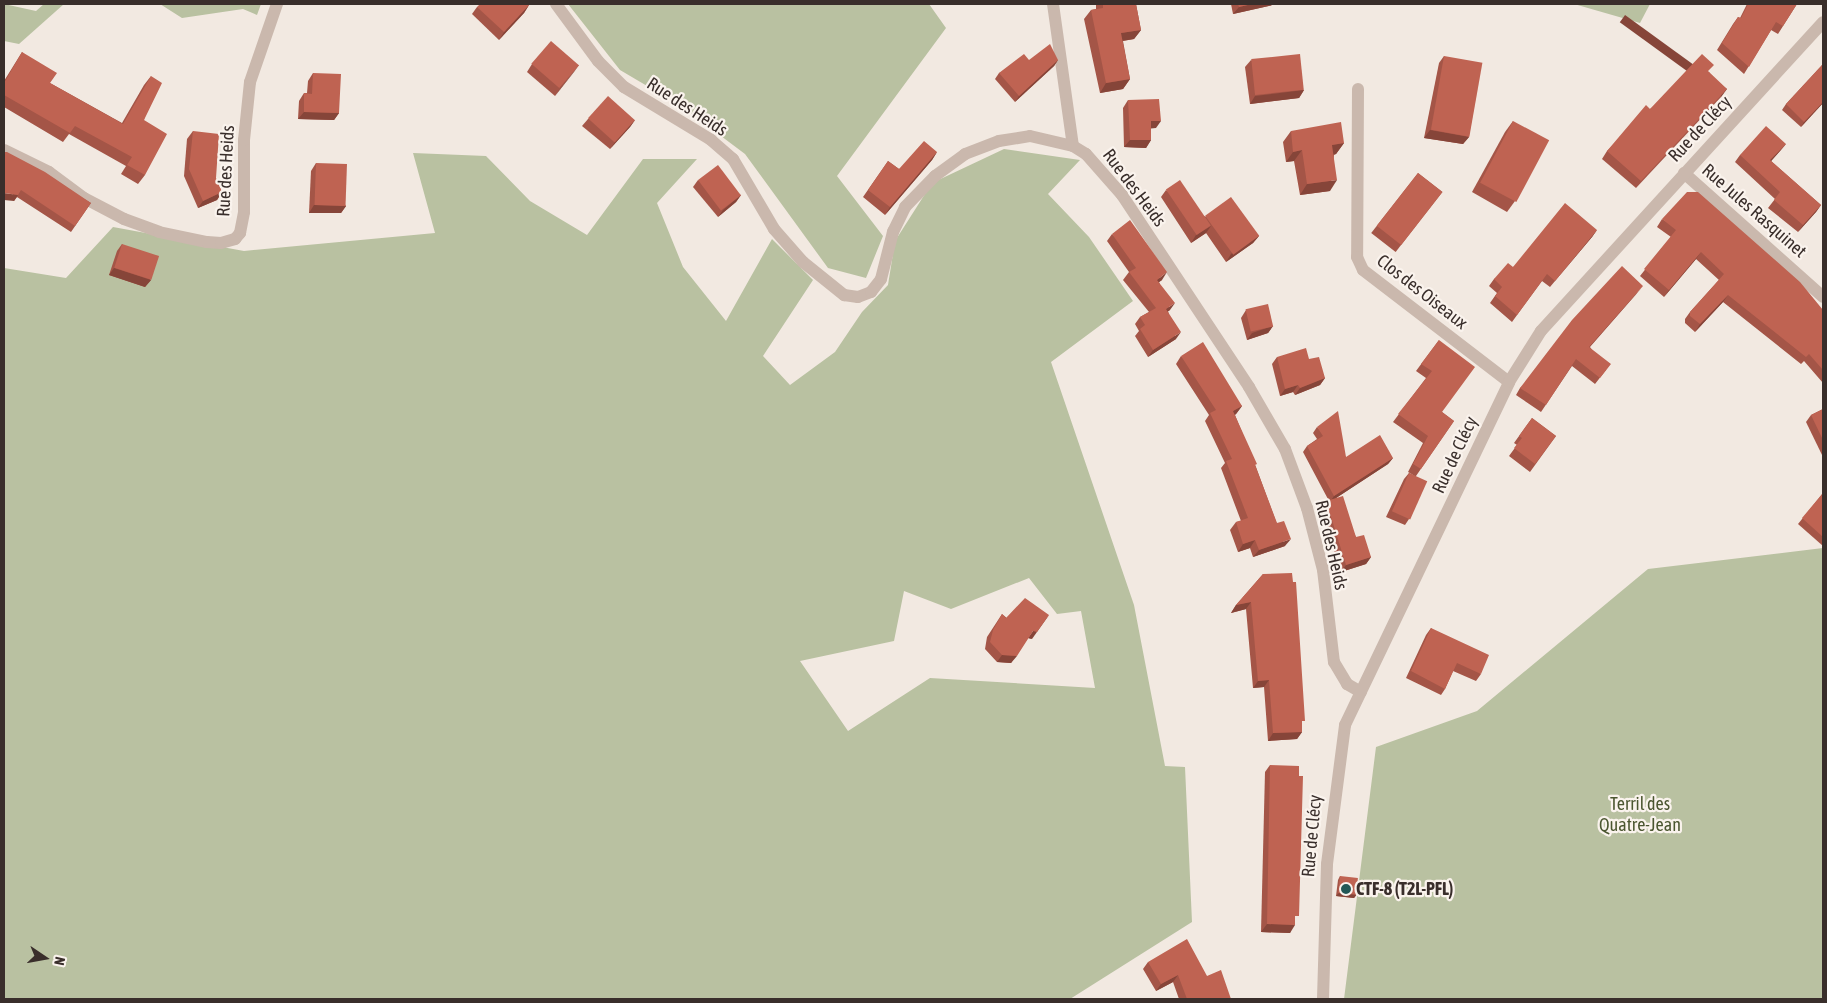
<!DOCTYPE html>
<html>
<head>
<meta charset="utf-8">
<style>
	body { margin:0 }
	#map { position:relative; width:1827px; height:1003px; overflow:hidden; background:#f2e9e1; font-family:"Asap Condensed",sans-serif }
	div>[style] { position:absolute }
	.green>* { inset:0; background:#b9c1a1 }
	.minor>* { height:12px; margin:-6px; padding:0 6px; transform-origin:6px; border-radius:6px; background:#cab8ad }
	.wall>* { inset:0; background:#a45547; transform-origin:0 0 }
	.shaded-wall>* { inset:0; background:#864539; transform-origin:0 0 }
	.building>* { inset:0; background:#bf6352; transform-origin:0 0 }
	.dots>* { width:14px; height:14px; translate:-50% -50%; box-sizing:border-box; border:2px solid #faf3ed; border-radius:50% }
	span { translate:-50% -50%; white-space:nowrap; text-align:center; line-height:1.15; -webkit-text-stroke:4.5px #faf3ed; paint-order:stroke }
	.street-label { font-size:18px; color:#392e2b }
	.park-label { font-size:18px; color:#4b5630 }
	.poi-label { font-size:18px; color:#392e2b; font-weight:700 }
	.left { translate:0 -50%; text-align:left }
	.frame { position:absolute; inset:0; border:5px solid #392e2b; pointer-events:none }
	.north { position:absolute; left:20px; top:933px; width:50px; height:50px; -webkit-text-stroke:4px #faf3ed; paint-order:stroke; rotate:102deg; font-size:14px; font-weight:700; line-height:20px; text-align:center; color:#392e2b }
	.north::after { content:''; display:block; margin:auto; width:18px; height:22px; background:#392e2b; clip-path:polygon(50% 0,100% 100%,50% 72%,0 100%) }
</style>
</head>
<body>
<div id="map">
	<div class="green">
		<div style="clip-path:polygon(4px 4px,36px 11px,44px 4px,64px 4px,19px 44px,4px 41px)"></div>
		<div style="clip-path:polygon(160px 4px,261px 4px,257px 15px,243px 9px,182px 18px)"></div>
		<div style="clip-path:polygon(568px 4px,929px 4px,946px 28px,837px 176px,883px 236px,866px 278px,828px 268px,745px 154px,681px 106px,620px 70px)"></div>
		<div style="clip-path:polygon(1574px 4px,1650px 4px,1640px 23px)"></div>
		<div style="clip-path:polygon(evenodd,1004px 149px,1080px 160px,1048px 194px,1089px 237px,1133px 301px,1051px 362px,1134px 605px,1165px 766px,1185px 767px,1192px 922px,1070px 999px,4px 999px,4px 268px,66px 278px,113px 227px,244px 251px,435px 233px,413px 153px,486px 156px,530px 201px,587px 235px,643px 159px,697px 159px,657px 203px,683px 267px,726px 321px,772px 239px,813px 280px,763px 356px,790px 385px,835px 352px,862px 312px,888px 285px,895px 241px,932px 183px,1004px 149px,1029px 578px,1057px 614px,1081px 611px,1095px 688px,930px 678px,848px 731px,800px 661px,894px 641px,904px 591px,951px 609px,1029px 578px)"></div>
		<div style="clip-path:polygon(1823px 548px,1823px 999px,1344px 999px,1376px 747px,1477px 711px,1648px 569px)"></div>
	</div>
	<div class="minor">
		<div style="left:556px;top:4px;width:71px;rotate:53.6deg"></div>
		<div style="left:598px;top:61px;width:37px;rotate:45deg"></div>
		<div style="left:624px;top:87px;width:102px;rotate:31.3deg"></div>
		<div style="left:711px;top:140px;width:29px;rotate:41deg"></div>
		<div style="left:733px;top:159px;width:81px;rotate:59.6deg"></div>
		<div style="left:774px;top:229px;width:44px;rotate:48.7deg"></div>
		<div style="left:803px;top:262px;width:53px;rotate:38.8deg"></div>
		<div style="left:844px;top:295px;width:14px;rotate:8deg"></div>
		<div style="left:858px;top:297px;width:14px;rotate:-21deg"></div>
		<div style="left:871px;top:292px;width:16px;rotate:-52deg"></div>
		<div style="left:881px;top:279px;width:49px;rotate:-75.7deg"></div>
		<div style="left:893px;top:232px;width:28px;rotate:-64deg"></div>
		<div style="left:905px;top:207px;width:43px;rotate:-45.9deg"></div>
		<div style="left:935px;top:176px;width:37px;rotate:-36deg"></div>
		<div style="left:965px;top:154px;width:36px;rotate:-21deg"></div>
		<div style="left:999px;top:141px;width:31px;rotate:-9deg"></div>
		<div style="left:1030px;top:136px;width:44px;rotate:13.1deg"></div>
		<div style="left:1073px;top:146px;width:15px;rotate:32deg"></div>
		<div style="left:1086px;top:154px;width:55px;rotate:48.7deg"></div>
		<div style="left:1122px;top:195px;width:230px;rotate:56.5deg"></div>
		<div style="left:1249px;top:387px;width:72px;rotate:59.9deg"></div>
		<div style="left:1285px;top:449px;width:63px;rotate:69.6deg"></div>
		<div style="left:1307px;top:508px;width:64px;rotate:75.5deg"></div>
		<div style="left:1323px;top:570px;width:93px;rotate:83.2deg"></div>
		<div style="left:1334px;top:662px;width:26px;rotate:59deg"></div>
		<div style="left:1347px;top:684px;width:16px;rotate:30deg"></div>
		<div style="left:1053px;top:4px;width:143px;rotate:82deg"></div>
		<div style="left:1358px;top:89px;width:168px;rotate:90.3deg"></div>
		<div style="left:1357px;top:257px;width:14px;rotate:65deg"></div>
		<div style="left:1363px;top:270px;width:184px;rotate:37.5deg"></div>
		<div style="left:4px;top:150px;width:50px;rotate:26.1deg"></div>
		<div style="left:49px;top:172px;width:44px;rotate:36.6deg"></div>
		<div style="left:84px;top:198px;width:45px;rotate:27.7deg"></div>
		<div style="left:124px;top:219px;width:37px;rotate:20deg"></div>
		<div style="left:159px;top:232px;width:49px;rotate:11.8deg"></div>
		<div style="left:207px;top:242px;width:14px;rotate:4deg"></div>
		<div style="left:221px;top:243px;width:15px;rotate:-16deg"></div>
		<div style="left:235px;top:239px;width:8px;rotate:-50deg"></div>
		<div style="left:240px;top:233px;width:21px;rotate:-79deg"></div>
		<div style="left:244px;top:212px;width:72px;rotate:-90deg"></div>
		<div style="left:244px;top:140px;width:58px;rotate:-84.1deg"></div>
		<div style="left:250px;top:82px;width:83px;rotate:-70.9deg"></div>
		<div style="left:1684px;top:173px;width:186px;rotate:41.7deg"></div>
		<div style="left:1323px;top:999px;width:135px;rotate:-88.3deg"></div>
		<div style="left:1327px;top:864px;width:140px;rotate:-82.6deg"></div>
		<div style="left:1345px;top:725px;width:380px;rotate:-64.4deg"></div>
		<div style="left:1509px;top:382px;width:60px;rotate:-57.9deg"></div>
		<div style="left:1541px;top:331px;width:418px;rotate:-47.6deg"></div>
	</div>
	<div class="wall">
		<div style="clip-path:polygon(1096px 4px,1136px 4px,1141px 30px,1134px 39px,1123px 41px,1130px 79px,1123px 89px,1100px 93px,1084px 19px,1091px 10px,1096px 9px)"></div>
		<div style="clip-path:polygon(1231px 4px,1277px 4px,1233px 14px)"></div>
		<div style="clip-path:polygon(1747px 4px,1797px 4px,1778px 34px,1771px 30px,1744px 74px,1717px 50px,1733px 24px,1738px 17px,1740px 18px)"></div>
		<div style="clip-path:polygon(529px 5px,524px 13px,499px 40px,472px 14px,477px 7px)"></div>
		<div style="clip-path:polygon(22px 52px,50px 83px,122px 123px,144px 85px,151px 76px,144px 120px,145px 175px,138px 184px,121px 174px,126px 166px,69px 134px,63px 142px,4px 107px,4px 81px)"></div>
		<div style="clip-path:polygon(1444px 56px,1469px 137px,1463px 144px,1424px 138px,1439px 63px)"></div>
		<div style="clip-path:polygon(1029px 60px,1058px 60px,1054px 66px,1015px 102px,995px 79px,999px 73px)"></div>
		<div style="clip-path:polygon(1251px 60px,1304px 90px,1299px 98px,1250px 104px,1245px 67px)"></div>
		<div style="clip-path:polygon(532px 64px,579px 65px,555px 96px,527px 72px)"></div>
		<div style="clip-path:polygon(1823px 64px,1823px 103px,1801px 127px,1782px 110px,1786px 104px)"></div>
		<div style="clip-path:polygon(1709px 72px,1722px 96px,1636px 188px,1602px 159px,1607px 151px,1650px 109px)"></div>
		<div style="clip-path:polygon(313px 73px,339px 113px,334px 120px,298px 119px,299px 101px,304px 93px,307px 93px,308px 81px)"></div>
		<div style="clip-path:polygon(1128px 100px,1156px 128px,1151px 128px,1151px 140px,1146px 148px,1124px 147px,1123px 108px)"></div>
		<div style="clip-path:polygon(588px 119px,635px 120px,630px 127px,610px 149px,582px 126px)"></div>
		<div style="clip-path:polygon(1513px 121px,1515px 201px,1507px 212px,1472px 192px,1505px 132px)"></div>
		<div style="clip-path:polygon(193px 131px,222px 192px,217px 200px,198px 208px,184px 176px,187px 139px)"></div>
		<div style="clip-path:polygon(1291px 131px,1344px 143px,1336px 154px,1334px 155px,1330px 191px,1300px 195px,1294px 161px,1286px 162px,1283px 142px)"></div>
		<div style="clip-path:polygon(1786px 144px,1780px 151px,1771px 161px,1821px 205px,1816px 212px,1798px 232px,1768px 208px,1775px 199px,1735px 162px,1740px 155px)"></div>
		<div style="clip-path:polygon(4px 152px,91px 203px,71px 232px,17px 197px,14px 201px)"></div>
		<div style="clip-path:polygon(937px 152px,932px 160px,885px 215px,863px 197px,888px 161px,899px 169px)"></div>
		<div style="clip-path:polygon(316px 163px,346px 206px,341px 213px,309px 213px,311px 171px)"></div>
		<div style="left:1418px;top:173px;width:31px;height:76px;rotate:38deg"></div>
		<div style="clip-path:polygon(698px 180px,741px 195px,736px 202px,718px 217px,693px 187px)"></div>
		<div style="clip-path:polygon(1166px 190px,1204px 216px,1259px 236px,1253px 243px,1226px 262px,1206px 233px,1191px 243px,1161px 197px)"></div>
		<div style="clip-path:polygon(1662px 219px,1823px 310px,1823px 383px,1804px 361px,1801px 364px,1723px 302px,1695px 332px,1685px 323px,1685px 319px,1690px 312px,1719px 280px,1696px 259px,1664px 297px,1640px 276px,1671px 237px,1657px 227px)"></div>
		<div style="clip-path:polygon(1597px 230px,1592px 237px,1550px 287px,1542px 281px,1512px 322px,1490px 303px,1497px 293px,1489px 286px,1494px 279px,1513px 267px)"></div>
		<div style="clip-path:polygon(1112px 234px,1162px 280px,1159px 282px,1170px 310px,1168px 311px,1176px 339px,1148px 357px,1135px 336px,1139px 331px,1135px 324px,1140px 317px,1149px 312px,1123px 280px,1129px 272px,1107px 241px)"></div>
		<div style="clip-path:polygon(122px 244px,151px 280px,145px 287px,109px 275px,117px 251px)"></div>
		<div style="clip-path:polygon(1638px 292px,1590px 347px,1606px 370px,1595px 384px,1572px 366px,1541px 412px,1516px 395px,1520px 388px)"></div>
		<div style="clip-path:polygon(1246px 310px,1273px 326px,1268px 333px,1247px 340px,1241px 318px)"></div>
		<div style="clip-path:polygon(1439px 340px,1442px 412px,1454px 421px,1416px 476px,1409px 519px,1405px 525px,1386px 517px,1404px 479px,1409px 473px,1415px 476px,1408px 472px,1423px 443px,1393px 422px,1426px 378px,1416px 371px)"></div>
		<div style="clip-path:polygon(1181px 356px,1242px 406px,1236px 414px,1235px 415px,1256px 467px,1285px 546px,1253px 557px,1250px 548px,1238px 552px,1230px 530px,1236px 522px,1241px 521px,1221px 468px,1225px 463px,1205px 421px,1209px 415px,1176px 364px)"></div>
		<div style="clip-path:polygon(1277px 357px,1309px 359px,1325px 378px,1320px 385px,1295px 395px,1293px 392px,1280px 396px,1272px 364px)"></div>
		<div style="clip-path:polygon(1823px 409px,1823px 457px,1806px 422px,1811px 415px)"></div>
		<div style="clip-path:polygon(1532px 418px,1556px 436px,1530px 472px,1509px 456px,1517px 445px,1514px 443px)"></div>
		<div style="clip-path:polygon(1317px 427px,1346px 457px,1393px 458px,1388px 464px,1336px 498px,1356px 537px,1371px 557px,1366px 564px,1341px 572px,1321px 509px,1326px 501px,1329px 501px,1303px 452px,1307px 446px,1317px 439px,1313px 433px)"></div>
		<div style="clip-path:polygon(1823px 493px,1823px 546px,1798px 524px)"></div>
		<div style="clip-path:polygon(1263px 574px,1302px 727px,1302px 732px,1297px 739px,1268px 741px,1264px 687px,1253px 688px,1246px 609px,1231px 613px,1236px 605px)"></div>
		<div style="clip-path:polygon(1002px 614px,1032px 639px,1028px 638px,1011px 663px,997px 662px,985px 649px,987px 637px)"></div>
		<div style="clip-path:polygon(1431px 628px,1481px 674px,1476px 681px,1453px 671px,1445px 689px,1441px 695px,1406px 678px,1426px 635px)"></div>
		<div style="clip-path:polygon(1270px 765px,1295px 921px,1290px 933px,1261px 932px,1265px 772px)"></div>
		<div style="clip-path:polygon(1340px 876px,1357px 894px,1354px 898px,1336px 896px,1338px 880px)"></div>
		<div style="clip-path:polygon(1148px 962px,1207px 976px,1231px 999px,1179px 999px,1173px 982px,1156px 991px,1143px 969px)"></div>
	</div>
	<div class="shaded-wall">
		<div style="clip-path:polygon(1252px 4px,1277px 4px,1233px 14px,1239px 7px)"></div>
		<div style="clip-path:polygon(529px 5px,524px 13px,499px 40px,504px 32px)"></div>
		<div style="clip-path:polygon(1141px 30px,1134px 39px,1115px 42px,1121px 33px)"></div>
		<div style="clip-path:polygon(1058px 60px,1054px 66px,1015px 102px,1019px 96px)"></div>
		<div style="clip-path:polygon(579px 65px,574px 72px,555px 96px,560px 89px)"></div>
		<div style="clip-path:polygon(1130px 79px,1123px 89px,1100px 93px,1106px 83px)"></div>
		<div style="left:1727px;top:89px;width:9px;height:126px;rotate:126deg"></div>
		<div style="clip-path:polygon(1304px 90px,1299px 98px,1250px 104px,1255px 96px)"></div>
		<div style="clip-path:polygon(1823px 102px,1823px 103px,1801px 127px,1804px 122px)"></div>
		<div style="clip-path:polygon(304px 112px,339px 113px,334px 120px,298px 119px)"></div>
		<div style="clip-path:polygon(635px 120px,630px 127px,610px 149px,615px 142px)"></div>
		<div style="clip-path:polygon(1151px 121px,1161px 121px,1156px 128px,1146px 129px)"></div>
		<div style="clip-path:polygon(1430px 130px,1469px 137px,1463px 144px,1424px 138px)"></div>
		<div style="clip-path:polygon(1130px 140px,1151px 140px,1146px 148px,1124px 147px)"></div>
		<div style="clip-path:polygon(1344px 143px,1336px 154px,1325px 156px,1332px 145px)"></div>
		<div style="clip-path:polygon(1786px 144px,1780px 151px,1765px 168px,1770px 160px)"></div>
		<div style="clip-path:polygon(1302px 150px,1294px 161px,1286px 162px,1293px 152px)"></div>
		<div style="clip-path:polygon(937px 152px,932px 160px,885px 215px,890px 207px)"></div>
		<div style="clip-path:polygon(1337px 180px,1330px 191px,1300px 195px,1307px 184px)"></div>
		<div style="clip-path:polygon(222px 192px,217px 200px,198px 208px,203px 201px)"></div>
		<div style="clip-path:polygon(4px 193px,18px 195px,14px 201px,4px 200px)"></div>
		<div style="clip-path:polygon(741px 195px,736px 202px,718px 217px,723px 210px)"></div>
		<div style="clip-path:polygon(314px 205px,346px 206px,341px 213px,309px 213px)"></div>
		<div style="clip-path:polygon(1821px 205px,1816px 212px,1798px 232px,1803px 225px)"></div>
		<div style="clip-path:polygon(1211px 226px,1206px 233px,1191px 243px,1196px 235px)"></div>
		<div style="clip-path:polygon(1597px 230px,1592px 237px,1550px 287px,1555px 281px)"></div>
		<div style="clip-path:polygon(1259px 236px,1253px 243px,1226px 262px,1231px 254px)"></div>
		<div style="clip-path:polygon(1701px 252px,1696px 259px,1664px 297px,1669px 290px)"></div>
		<div style="clip-path:polygon(114px 268px,151px 280px,145px 287px,109px 275px)"></div>
		<div style="clip-path:polygon(1167px 272px,1162px 280px,1152px 287px,1157px 280px)"></div>
		<div style="clip-path:polygon(1643px 286px,1638px 292px,1584px 353px,1589px 347px)"></div>
		<div style="clip-path:polygon(1728px 295px,1723px 302px,1695px 332px,1700px 324px)"></div>
		<div style="clip-path:polygon(1175px 303px,1170px 310px,1161px 316px,1166px 309px)"></div>
		<div style="clip-path:polygon(1273px 326px,1268px 333px,1247px 340px,1252px 333px)"></div>
		<div style="clip-path:polygon(1181px 332px,1176px 339px,1148px 357px,1153px 350px)"></div>
		<div style="clip-path:polygon(1325px 378px,1320px 385px,1295px 395px,1300px 388px)"></div>
		<div style="clip-path:polygon(1298px 385px,1293px 392px,1280px 396px,1285px 389px)"></div>
		<div style="clip-path:polygon(1242px 406px,1236px 414px,1228px 418px,1233px 411px)"></div>
		<div style="clip-path:polygon(1393px 458px,1388px 464px,1330px 502px,1334px 496px)"></div>
		<div style="clip-path:polygon(1291px 539px,1285px 546px,1253px 557px,1259px 550px)"></div>
		<div style="clip-path:polygon(1255px 540px,1250px 548px,1238px 552px,1243px 544px)"></div>
		<div style="clip-path:polygon(1371px 557px,1366px 564px,1341px 572px,1346px 565px)"></div>
		<div style="clip-path:polygon(1251px 602px,1246px 609px,1231px 613px,1236px 605px)"></div>
		<div style="clip-path:polygon(1049px 615px,1032px 639px,1028px 638px,1033px 631px)"></div>
		<div style="clip-path:polygon(1002px 655px,1017px 656px,1011px 663px,997px 662px)"></div>
		<div style="clip-path:polygon(1269px 680px,1264px 687px,1253px 688px,1258px 681px)"></div>
		<div style="clip-path:polygon(1302px 732px,1297px 739px,1268px 741px,1273px 733px)"></div>
		<div style="clip-path:polygon(1339px 893px,1357px 894px,1354px 898px,1336px 896px)"></div>
		<div style="clip-path:polygon(1267px 924px,1295px 925px,1290px 933px,1261px 932px)"></div>
		<div style="clip-path:polygon(1178px 975px,1173px 982px,1156px 991px,1161px 984px)"></div>
	</div>
	<div class="building">
		<div style="clip-path:polygon(480px 4px,527px 4px,529px 5px,504px 32px,477px 7px)"></div>
		<div style="clip-path:polygon(1103px 4px,1136px 4px,1141px 30px,1121px 33px,1130px 79px,1106px 83px,1091px 10px,1103px 8px)"></div>
		<div style="clip-path:polygon(1238px 4px,1252px 4px,1239px 7px)"></div>
		<div style="clip-path:polygon(1748px 4px,1797px 4px,1783px 26px,1776px 22px,1749px 67px,1722px 43px,1738px 17px,1741px 18px)"></div>
		<div style="left:551px;top:41px;width:37px;height:30px;rotate:41deg"></div>
		<div style="clip-path:polygon(1050px 44px,1058px 60px,1019px 96px,999px 73px,1024px 54px,1029px 60px)"></div>
		<div style="clip-path:polygon(22px 52px,57px 73px,50px 83px,123px 124px,151px 76px,162px 83px,144px 120px,167px 134px,145px 175px,127px 165px,132px 157px,75px 126px,70px 133px,4px 95px,4px 83px)"></div>
		<div style="left:1300px;top:54px;width:36px;height:49px;rotate:84deg"></div>
		<div style="clip-path:polygon(1702px 54px,1714px 65px,1708px 71px,1727px 89px,1641px 181px,1607px 151px,1646px 105px,1650px 109px)"></div>
		<div style="left:1444px;top:56px;width:39px;height:75px;rotate:10deg"></div>
		<div style="clip-path:polygon(1823px 64px,1823px 102px,1804px 122px,1786px 104px)"></div>
		<div style="clip-path:polygon(313px 73px,341px 74px,339px 113px,304px 112px,304px 93px,312px 94px)"></div>
		<div style="left:608px;top:96px;width:36px;height:30px;rotate:42deg"></div>
		<div style="clip-path:polygon(1159px 99px,1161px 121px,1151px 121px,1151px 140px,1130px 140px,1128px 100px)"></div>
		<div style="left:1513px;top:121px;width:41px;height:70px;rotate:28deg"></div>
		<div style="clip-path:polygon(1341px 122px,1344px 143px,1332px 145px,1337px 180px,1307px 184px,1302px 150px,1293px 152px,1291px 131px)"></div>
		<div style="clip-path:polygon(1766px 126px,1786px 144px,1770px 160px,1821px 205px,1803px 225px,1774px 200px,1780px 192px,1740px 155px)"></div>
		<div style="clip-path:polygon(193px 131px,219px 134px,216px 178px,222px 192px,203px 201px,189px 169px)"></div>
		<div style="clip-path:polygon(924px 141px,937px 152px,890px 207px,868px 190px,888px 161px,899px 169px)"></div>
		<div style="clip-path:polygon(4px 152px,7px 152px,45px 172px,91px 203px,75px 226px,21px 190px,18px 195px,4px 193px)"></div>
		<div style="left:316px;top:163px;width:31px;height:42px;rotate:2deg"></div>
		<div style="left:718px;top:165px;width:38px;height:25px;rotate:53deg"></div>
		<div style="left:1418px;top:173px;width:31px;height:67px;rotate:38deg"></div>
		<div style="left:1180px;top:180px;width:55px;height:17px;rotate:56deg"></div>
		<div style="clip-path:polygon(1687px 192px,1698px 192px,1800px 282px,1823px 310px,1823px 370px,1809px 354px,1806px 357px,1728px 295px,1700px 324px,1690px 316px,1690px 312px,1724px 274px,1701px 252px,1669px 290px,1644px 269px,1676px 230px,1662px 219px)"></div>
		<div style="left:1231px;top:197px;width:48px;height:32px;rotate:54deg"></div>
		<div style="clip-path:polygon(1565px 203px,1597px 230px,1555px 281px,1547px 274px,1517px 315px,1495px 296px,1502px 287px,1494px 279px,1508px 263px,1513px 267px)"></div>
		<div style="clip-path:polygon(1130px 220px,1167px 272px,1157px 280px,1175px 303px,1166px 309px,1181px 332px,1153px 350px,1140px 329px,1145px 325px,1140px 317px,1156px 308px,1129px 272px,1136px 268px,1112px 234px)"></div>
		<div style="left:122px;top:244px;width:39px;height:25px;rotate:18deg"></div>
		<div style="clip-path:polygon(1622px 266px,1643px 286px,1589px 347px,1611px 364px,1600px 378px,1576px 359px,1546px 405px,1520px 388px,1572px 320px)"></div>
		<div style="left:1268px;top:304px;width:23px;height:23px;rotate:77deg"></div>
		<div style="clip-path:polygon(1439px 340px,1475px 367px,1442px 412px,1454px 421px,1421px 469px,1413px 464px,1428px 436px,1398px 414px,1432px 371px,1421px 364px)"></div>
		<div style="clip-path:polygon(1203px 342px,1242px 406px,1233px 411px,1257px 464px,1255px 465px,1277px 523px,1284px 521px,1291px 539px,1259px 550px,1255px 540px,1243px 544px,1236px 522px,1248px 518px,1226px 461px,1232px 459px,1210px 413px,1216px 410px,1181px 356px)"></div>
		<div style="clip-path:polygon(1306px 348px,1309px 359px,1319px 357px,1325px 378px,1300px 388px,1298px 385px,1285px 389px,1277px 357px)"></div>
		<div style="clip-path:polygon(1823px 409px,1823px 440px,1811px 415px)"></div>
		<div style="clip-path:polygon(1338px 411px,1346px 457px,1380px 435px,1393px 458px,1334px 496px,1307px 446px,1323px 436px,1317px 427px)"></div>
		<div style="clip-path:polygon(1532px 418px,1556px 436px,1535px 464px,1514px 448px,1522px 438px,1519px 436px)"></div>
		<div style="left:1409px;top:473px;width:20px;height:42px;rotate:24deg"></div>
		<div style="clip-path:polygon(1823px 493px,1823px 537px,1802px 518px)"></div>
		<div style="clip-path:polygon(1343px 496px,1356px 537px,1364px 535px,1371px 557px,1346px 565px,1326px 501px)"></div>
		<div style="clip-path:polygon(1292px 573px,1293px 582px,1296px 582px,1305px 721px,1302px 721px,1302px 732px,1273px 733px,1269px 680px,1258px 681px,1251px 602px,1236px 605px,1263px 574px)"></div>
		<div style="clip-path:polygon(1025px 598px,1049px 615px,1037px 632px,1033px 631px,1017px 656px,1002px 655px,990px 642px,993px 630px,1002px 614px,1006px 618px)"></div>
		<div style="clip-path:polygon(1431px 628px,1489px 655px,1481px 674px,1457px 663px,1445px 689px,1411px 671px)"></div>
		<div style="clip-path:polygon(1270px 765px,1299px 766px,1299px 776px,1303px 776px,1299px 916px,1295px 916px,1295px 925px,1267px 924px)"></div>
		<div style="left:1340px;top:876px;width:18px;height:17px;rotate:6deg"></div>
		<div style="clip-path:polygon(1187px 939px,1207px 976px,1221px 970px,1231px 999px,1187px 999px,1178px 975px,1161px 984px,1148px 962px)"></div>
	</div>
	<div class="dots">
		<div style="left:1346px;top:889px;background:#235857"></div>
	</div>
	<div class="street-label">
		<span style="left:687px;top:107px;rotate:33deg">Rue des Heids</span>
		<span style="left:1700px;top:129px;rotate:-47deg">Rue de Clécy</span>
		<span style="left:226px;top:171px;rotate:-87deg">Rue des Heids</span>
		<span style="left:1134px;top:188px;rotate:53deg">Rue des Heids</span>
		<span style="left:1754px;top:211px;rotate:41deg">Rue Jules Rasquinet</span>
		<span style="left:1422px;top:292px;rotate:38deg">Clos des Oiseaux</span>
		<span style="left:1455px;top:455px;rotate:-65deg">Rue de Clécy</span>
		<span style="left:1331px;top:545px;rotate:77deg">Rue des Heids</span>
		<span style="left:1312px;top:836px;rotate:-85deg">Rue de Clécy</span>
	</div>
	<div class="park-label">
		<span style="left:1640px;top:815px">Terril des<br>Quatre-Jean</span>
	</div>
	<div class="poi-label">
		<span class="left" style="left:1356px;top:889px">CTF-8 (T2L-PFL)</span>
	</div>
	<div class="frame"></div>
	<div class="north">N</div>
</div>
</body>
</html>
